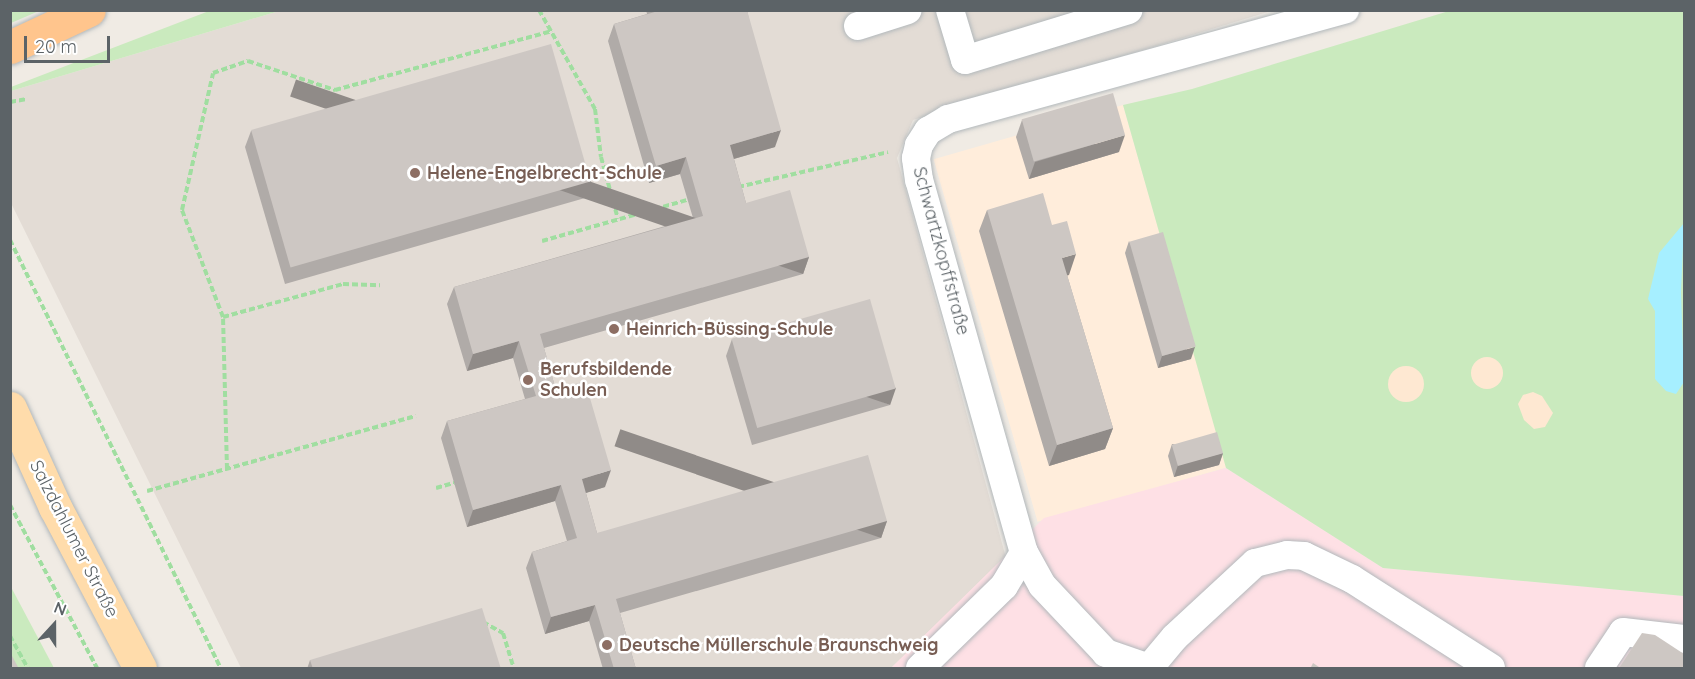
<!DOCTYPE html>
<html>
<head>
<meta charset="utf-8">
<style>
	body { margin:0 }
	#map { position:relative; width:1695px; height:679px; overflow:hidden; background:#f0ebe4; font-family:Quicksand,sans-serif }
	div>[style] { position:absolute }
	.commercial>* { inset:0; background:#ffeddb; transform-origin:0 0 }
	.education>* { inset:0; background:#e3dcd5 }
	.medical>* { inset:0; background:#fee0e5 }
	.green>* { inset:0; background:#caeabe }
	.sand>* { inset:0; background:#fee8d2 }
	.round { border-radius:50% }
	.water>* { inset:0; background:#a6efff }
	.path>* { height:4px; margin-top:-2px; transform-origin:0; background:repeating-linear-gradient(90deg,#a0dea0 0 6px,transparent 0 9px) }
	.roads { filter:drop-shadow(0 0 2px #b2b8bb) drop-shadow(0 0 2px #b2b8bb) }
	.minor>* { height:28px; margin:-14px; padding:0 14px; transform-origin:14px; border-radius:14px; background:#fff }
	.major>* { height:33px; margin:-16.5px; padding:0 16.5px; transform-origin:16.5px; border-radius:16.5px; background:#ffdcab }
	.highway>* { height:33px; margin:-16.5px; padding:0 16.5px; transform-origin:16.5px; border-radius:16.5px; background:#ffc58d }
	.wall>* { inset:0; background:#b0aba8 }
	.shaded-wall>* { inset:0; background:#908b88; transform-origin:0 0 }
	.building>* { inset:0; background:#cdc7c3; transform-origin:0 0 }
	.dots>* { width:16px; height:16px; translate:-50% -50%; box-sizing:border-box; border:3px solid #fff; border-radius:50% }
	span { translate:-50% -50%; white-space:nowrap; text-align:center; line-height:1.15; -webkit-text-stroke:5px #fff; paint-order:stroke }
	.education-label { font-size:18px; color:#785e54; font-weight:700 }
	.left { translate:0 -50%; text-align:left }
	.street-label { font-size:18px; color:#5c6367 }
	.frame { position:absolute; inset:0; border:12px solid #5c6367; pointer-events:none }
	.north { position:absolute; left:24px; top:595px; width:60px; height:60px; -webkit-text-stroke:4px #fff; paint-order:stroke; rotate:21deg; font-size:16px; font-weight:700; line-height:24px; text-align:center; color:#5c6367 }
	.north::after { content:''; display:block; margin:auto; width:21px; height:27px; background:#5c6367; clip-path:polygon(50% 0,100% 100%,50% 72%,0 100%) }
	.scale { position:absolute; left:24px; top:36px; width:86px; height:27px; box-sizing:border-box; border:3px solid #5c6367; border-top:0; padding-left:8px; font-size:18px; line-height:21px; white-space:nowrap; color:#5c6367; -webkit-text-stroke:4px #fff; paint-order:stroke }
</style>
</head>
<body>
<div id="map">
	<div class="commercial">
		<div style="left:1123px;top:105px;width:377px;height:197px;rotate:74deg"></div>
	</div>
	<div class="education">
		<div style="clip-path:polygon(279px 11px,1271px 11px,913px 120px,897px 158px,1006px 558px,891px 668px,241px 668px,11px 203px,11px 91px)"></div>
	</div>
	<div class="medical">
		<div style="clip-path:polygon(1226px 468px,1383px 568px,1684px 596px,1684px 668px,891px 668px,1044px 518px)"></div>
	</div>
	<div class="green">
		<div style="clip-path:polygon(11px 10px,39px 10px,39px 11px,11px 23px)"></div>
		<div style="clip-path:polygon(209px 11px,279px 11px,11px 91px,11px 87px)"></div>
		<div style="clip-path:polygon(1449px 11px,1684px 11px,1684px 596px,1383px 568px,1226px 468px,1123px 105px,1192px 89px)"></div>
		<div style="clip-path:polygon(11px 587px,54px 668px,11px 668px)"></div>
	</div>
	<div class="sand">
		<div class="round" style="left:1471px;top:357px;width:32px;height:32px"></div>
		<div class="round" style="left:1388px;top:366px;width:36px;height:36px"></div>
		<div style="clip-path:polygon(1533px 392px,1542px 396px,1553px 413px,1545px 427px,1534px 429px,1524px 420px,1518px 404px,1523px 395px)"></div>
	</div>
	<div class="water">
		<div style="clip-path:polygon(1684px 223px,1681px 292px,1684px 382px,1676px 394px,1666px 391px,1655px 379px,1655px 311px,1648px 299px,1659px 253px)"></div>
	</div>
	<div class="path">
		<div style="left:539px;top:10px;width:114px;rotate:60.5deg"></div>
		<div style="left:595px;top:109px;width:48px;rotate:82.9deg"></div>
		<div style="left:601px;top:157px;width:64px;rotate:74.7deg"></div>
		<div style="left:10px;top:102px;width:17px;rotate:-10deg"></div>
		<div style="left:738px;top:187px;width:154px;rotate:-13.1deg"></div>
		<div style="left:10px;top:240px;width:477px;rotate:63.8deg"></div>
		<div style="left:542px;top:241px;width:151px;rotate:-15.8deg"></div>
		<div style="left:223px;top:317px;width:124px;rotate:-15.4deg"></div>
		<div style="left:343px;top:284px;width:37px;rotate:2deg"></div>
		<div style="left:227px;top:469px;width:152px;rotate:-91.5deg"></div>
		<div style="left:223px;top:317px;width:115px;rotate:-111deg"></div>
		<div style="left:182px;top:210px;width:140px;rotate:-77.2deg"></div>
		<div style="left:213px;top:73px;width:37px;rotate:-19deg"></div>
		<div style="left:248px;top:61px;width:92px;rotate:18.4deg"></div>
		<div style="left:335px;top:90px;width:225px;rotate:-15.2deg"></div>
		<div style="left:436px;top:488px;width:19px;rotate:-16deg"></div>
		<div style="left:147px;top:491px;width:279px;rotate:-15.6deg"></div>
		<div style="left:10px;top:505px;width:185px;rotate:61.9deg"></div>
		<div style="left:483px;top:622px;width:23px;rotate:29deg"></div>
		<div style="left:503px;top:633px;width:37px;rotate:73deg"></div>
		<div style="left:10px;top:636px;width:37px;rotate:61deg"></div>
	</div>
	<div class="roads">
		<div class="minor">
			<div style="left:950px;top:10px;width:52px;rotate:73.3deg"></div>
			<div style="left:965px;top:60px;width:171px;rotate:-17deg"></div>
			<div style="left:858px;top:26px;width:52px;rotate:-17.7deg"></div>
			<div style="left:920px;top:668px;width:117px;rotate:-44.3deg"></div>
			<div style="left:1004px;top:586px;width:39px;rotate:-59deg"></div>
			<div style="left:1149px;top:668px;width:46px;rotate:-160.8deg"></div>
			<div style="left:1106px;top:653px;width:93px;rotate:-133.3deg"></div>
			<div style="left:1042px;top:585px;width:37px;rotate:-119deg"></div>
			<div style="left:1024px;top:553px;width:387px;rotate:-105.7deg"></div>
			<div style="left:919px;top:180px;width:22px;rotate:-98deg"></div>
			<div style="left:916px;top:158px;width:13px;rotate:-77deg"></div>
			<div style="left:919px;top:145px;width:17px;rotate:-57deg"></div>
			<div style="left:928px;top:131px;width:23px;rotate:-31deg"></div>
			<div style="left:948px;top:119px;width:412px;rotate:-15.4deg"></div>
			<div style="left:1149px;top:668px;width:40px;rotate:-50deg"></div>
			<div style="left:1175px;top:637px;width:109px;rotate:-42.8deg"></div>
			<div style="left:1255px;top:563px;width:33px;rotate:-14deg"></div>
			<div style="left:1287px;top:555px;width:17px;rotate:3deg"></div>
			<div style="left:1304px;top:556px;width:53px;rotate:25.6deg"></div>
			<div style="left:1352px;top:579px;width:165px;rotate:32.6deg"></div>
			<div style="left:1599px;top:668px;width:43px;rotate:-56.3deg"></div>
			<div style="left:1623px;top:632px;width:61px;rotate:6.5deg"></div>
		</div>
		<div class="major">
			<div style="left:10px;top:408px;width:109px;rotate:65.6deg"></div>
			<div style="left:55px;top:507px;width:182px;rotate:62.2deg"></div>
		</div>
		<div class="highway">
			<div style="left:10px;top:47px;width:87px;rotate:-25.1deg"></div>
		</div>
	</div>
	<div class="wall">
		<div style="clip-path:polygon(646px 10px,747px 10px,775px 147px,734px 159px,746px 203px,809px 257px,803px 274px,544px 348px,556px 390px,605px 487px,586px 493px,597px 533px,887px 521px,881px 538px,620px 613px,636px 669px,603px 669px,589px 621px,545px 634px,526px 568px,532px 552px,567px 541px,555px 501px,467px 527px,441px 438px,447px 421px,525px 399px,513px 358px,467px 371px,447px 304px,454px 287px,693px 218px,680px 174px,649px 183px,608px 41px,614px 24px,647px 14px)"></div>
		<div style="clip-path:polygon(1022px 120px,1119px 152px,1029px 179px,1016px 137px)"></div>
		<div style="clip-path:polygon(251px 131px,591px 181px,585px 198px,285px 284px,245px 147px)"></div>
		<div style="clip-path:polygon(987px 210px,1052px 225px,1069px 275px,1067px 275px,1113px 428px,1105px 449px,1049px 466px,979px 231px)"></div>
		<div style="clip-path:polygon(1129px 241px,1191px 359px,1158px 368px,1125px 253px)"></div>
		<div style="clip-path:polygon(732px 339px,890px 405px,752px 445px,726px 356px)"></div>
		<div style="clip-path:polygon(1172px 444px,1223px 453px,1219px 465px,1174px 477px,1168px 456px)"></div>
		<div style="clip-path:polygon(310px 660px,501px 669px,307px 669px)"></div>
	</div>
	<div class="shaded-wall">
		<div style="clip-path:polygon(781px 130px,775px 147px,723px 162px,730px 145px)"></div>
		<div style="clip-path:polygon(1125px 135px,1119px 152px,1029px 179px,1035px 162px)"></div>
		<div style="clip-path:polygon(686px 157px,680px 174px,649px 183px,656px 166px)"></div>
		<div style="left:591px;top:181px;width:18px;height:312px;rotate:109deg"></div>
		<div style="clip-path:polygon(1076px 254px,1069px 275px,1055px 279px,1062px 258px)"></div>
		<div style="left:809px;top:257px;width:18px;height:280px;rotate:109deg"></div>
		<div style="clip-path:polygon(519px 341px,513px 358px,467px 371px,473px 354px)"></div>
		<div style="clip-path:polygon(1195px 347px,1191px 359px,1158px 368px,1162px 356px)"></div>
		<div style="left:896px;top:388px;width:18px;height:144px;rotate:109deg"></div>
		<div style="clip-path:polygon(1113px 428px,1105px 449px,1049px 466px,1057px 445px)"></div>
		<div style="clip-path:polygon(1223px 453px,1219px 465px,1174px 477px,1178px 465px)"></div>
		<div style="clip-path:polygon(611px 470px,605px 487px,576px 496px,582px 479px)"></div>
		<div style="clip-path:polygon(561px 485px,555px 501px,467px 527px,473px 510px)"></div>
		<div style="left:887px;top:521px;width:18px;height:282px;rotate:109deg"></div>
		<div style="clip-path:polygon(595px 605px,589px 621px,545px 634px,551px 617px)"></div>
	</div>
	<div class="building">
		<div style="clip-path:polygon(657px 10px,747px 10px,781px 130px,730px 145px,746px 203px,790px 190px,809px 257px,540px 334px,556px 390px,585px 381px,611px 470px,582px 479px,597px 533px,868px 455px,887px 521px,616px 599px,636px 669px,614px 669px,595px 605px,551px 617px,532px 552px,577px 538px,561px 485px,473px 510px,447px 421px,536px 396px,519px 341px,473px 354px,454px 287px,703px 216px,686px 157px,656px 166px,614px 24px,658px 11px)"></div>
		<div style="left:551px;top:44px;width:143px;height:312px;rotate:74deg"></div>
		<div style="left:1113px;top:93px;width:44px;height:95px;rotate:74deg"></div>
		<div style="clip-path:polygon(1043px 193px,1052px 225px,1067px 221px,1076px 254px,1062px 258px,1113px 428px,1057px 445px,987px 210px)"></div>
		<div style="left:1163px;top:232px;width:119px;height:35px;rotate:74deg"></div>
		<div style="left:870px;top:299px;width:93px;height:144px;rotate:74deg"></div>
		<div style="left:1217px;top:432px;width:22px;height:47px;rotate:74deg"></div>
		<div style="clip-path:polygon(482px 608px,501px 669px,313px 669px,310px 660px)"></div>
		<div style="clip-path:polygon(1642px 633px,1655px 635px,1684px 654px,1684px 669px,1619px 668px)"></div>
		<div style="clip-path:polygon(10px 652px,19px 669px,10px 669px)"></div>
		<div style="clip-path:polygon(1313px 663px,1322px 669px,1310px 669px)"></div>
	</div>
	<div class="dots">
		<div style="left:415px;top:173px;background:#8d6e63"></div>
		<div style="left:614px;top:329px;background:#8d6e63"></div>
		<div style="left:528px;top:380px;background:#8d6e63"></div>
		<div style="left:607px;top:645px;background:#8d6e63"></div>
	</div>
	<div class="education-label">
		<span class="left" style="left:427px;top:173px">Helene-Engelbrecht-Schule</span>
		<span class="left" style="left:626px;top:329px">Heinrich-Büssing-Schule</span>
		<span class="left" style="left:540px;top:380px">Berufsbildende<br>Schulen</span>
		<span class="left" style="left:619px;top:645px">Deutsche Müllerschule Braunschweig</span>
	</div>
	<div class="street-label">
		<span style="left:941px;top:251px;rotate:75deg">Schwartzkopffstraße</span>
		<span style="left:74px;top:539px;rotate:63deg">Salzdahlumer Straße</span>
	</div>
	<div class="frame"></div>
	<div class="north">N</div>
	<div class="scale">20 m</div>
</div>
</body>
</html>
